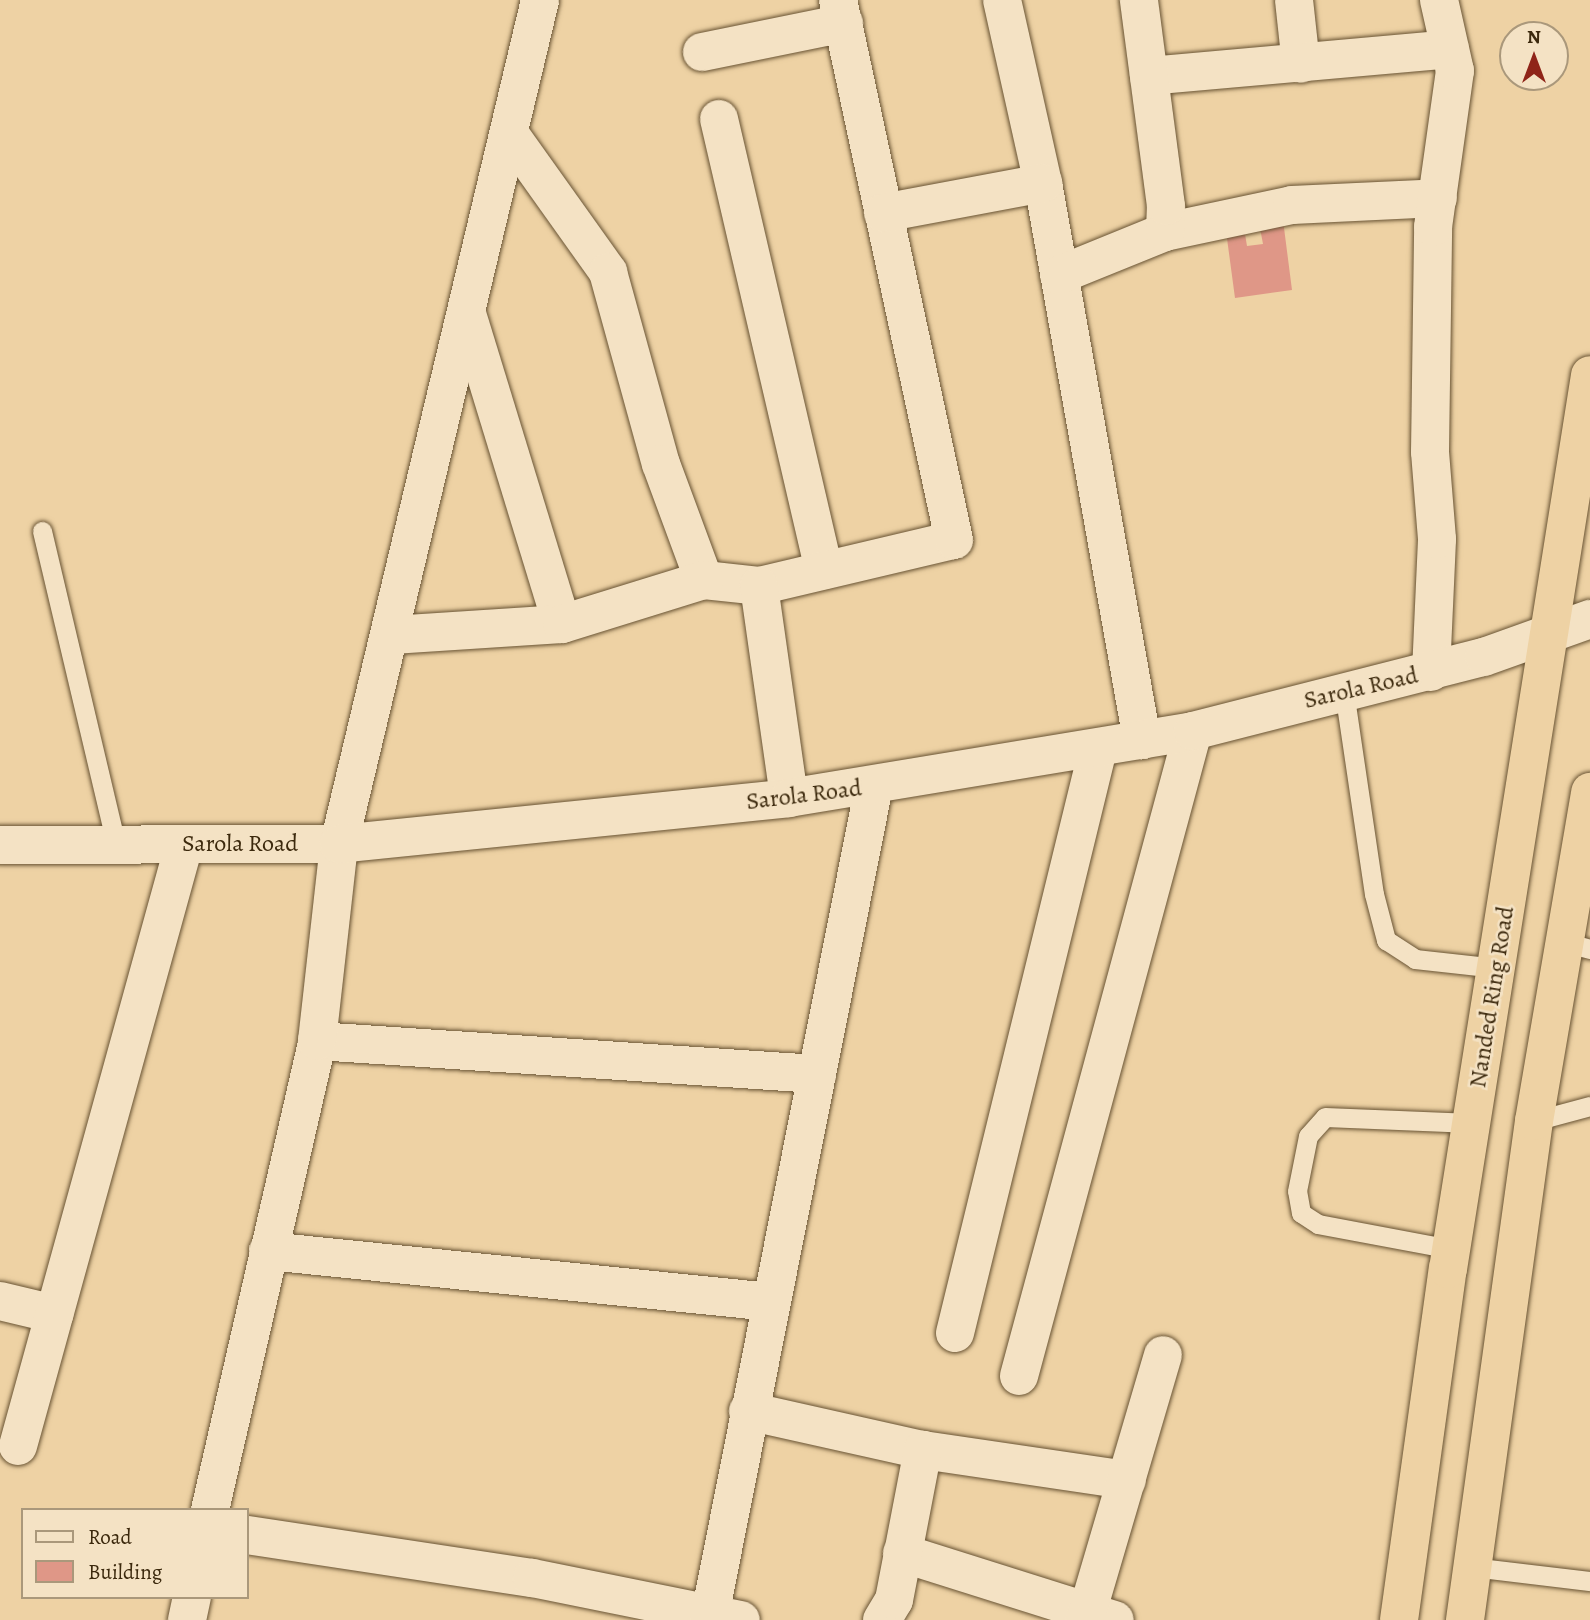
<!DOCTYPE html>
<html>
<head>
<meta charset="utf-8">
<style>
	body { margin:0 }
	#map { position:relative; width:1590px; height:1620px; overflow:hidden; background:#eed2a4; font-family:Alegreya,serif }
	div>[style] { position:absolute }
	.building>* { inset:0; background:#df9787 }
	.roads { filter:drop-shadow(0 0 2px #685333) drop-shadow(0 0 2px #685333) }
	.lane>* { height:19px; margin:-9.5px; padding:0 9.5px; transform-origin:9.5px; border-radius:9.5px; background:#f4e2c4 }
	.street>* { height:38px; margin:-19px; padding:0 19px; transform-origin:19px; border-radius:19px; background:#f4e2c4 }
	.secondary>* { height:38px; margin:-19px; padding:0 19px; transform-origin:19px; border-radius:19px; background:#f4e2c4 }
	.highway>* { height:38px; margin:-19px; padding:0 19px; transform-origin:19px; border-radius:19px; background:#eed2a4 }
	span { translate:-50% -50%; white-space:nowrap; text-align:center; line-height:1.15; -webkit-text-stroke:5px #f4e2c4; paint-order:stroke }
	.street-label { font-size:24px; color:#3c290d }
	.legend { position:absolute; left:21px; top:1508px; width:228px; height:91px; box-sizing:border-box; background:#f4e2c4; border:2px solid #aa987b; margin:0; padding:9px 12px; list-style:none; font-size:21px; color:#3c290d }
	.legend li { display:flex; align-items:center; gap:14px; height:35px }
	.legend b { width:35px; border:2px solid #aa987b }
	.north { position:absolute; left:1499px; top:21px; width:70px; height:70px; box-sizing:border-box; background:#f4e2c4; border:2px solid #aa987b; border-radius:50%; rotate:0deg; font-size:19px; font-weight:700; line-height:28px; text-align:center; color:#3c290d }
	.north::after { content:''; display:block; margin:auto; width:24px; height:32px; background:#8f2418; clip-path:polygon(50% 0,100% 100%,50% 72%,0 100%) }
</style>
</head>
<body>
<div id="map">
	<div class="building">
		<div style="clip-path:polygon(1283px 220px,1292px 290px,1235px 298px,1226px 231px,1244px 228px,1247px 246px,1263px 244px,1259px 223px)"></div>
	</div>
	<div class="roads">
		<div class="lane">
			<div style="left:42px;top:531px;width:323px;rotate:76.7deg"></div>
			<div style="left:1344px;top:691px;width:205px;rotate:81.6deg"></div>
			<div style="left:1374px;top:894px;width:48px;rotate:75.4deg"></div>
			<div style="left:1386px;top:940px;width:35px;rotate:33deg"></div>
			<div style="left:1415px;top:959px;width:82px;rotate:6.3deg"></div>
			<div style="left:1564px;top:942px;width:27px;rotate:15deg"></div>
			<div style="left:1534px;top:1121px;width:58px;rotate:-15deg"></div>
			<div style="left:1451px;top:1249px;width:135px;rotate:-169.4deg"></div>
			<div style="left:1318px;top:1224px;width:20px;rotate:-147deg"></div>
			<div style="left:1301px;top:1213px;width:22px;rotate:-100deg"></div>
			<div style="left:1297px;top:1191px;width:56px;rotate:-78.7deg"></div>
			<div style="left:1308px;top:1136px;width:25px;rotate:-48deg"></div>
			<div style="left:1325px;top:1117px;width:147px;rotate:2.3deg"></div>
			<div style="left:1472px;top:1567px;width:119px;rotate:6.8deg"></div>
		</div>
		<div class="street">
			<div style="left:1002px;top:0;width:188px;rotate:77.4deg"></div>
			<div style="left:1043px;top:183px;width:566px;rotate:79.92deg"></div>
			<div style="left:1294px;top:0;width:64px;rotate:83.8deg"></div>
			<div style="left:702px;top:52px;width:145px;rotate:-11.5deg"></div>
			<div style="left:1149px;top:76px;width:302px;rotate:-5.1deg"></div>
			<div style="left:719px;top:119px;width:463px;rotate:76.9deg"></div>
			<div style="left:509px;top:133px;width:171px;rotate:54.5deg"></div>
			<div style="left:608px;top:272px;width:199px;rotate:74.6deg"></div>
			<div style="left:661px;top:464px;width:124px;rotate:69.7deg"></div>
			<div style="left:704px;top:580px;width:55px;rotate:6.2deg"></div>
			<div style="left:759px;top:586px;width:200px;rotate:-13.3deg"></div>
			<div style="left:954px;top:540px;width:552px;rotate:-102.12deg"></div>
			<div style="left:883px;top:213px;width:163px;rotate:-10.6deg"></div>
			<div style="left:1165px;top:232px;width:130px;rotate:-12deg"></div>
			<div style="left:1292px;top:205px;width:146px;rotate:-2.7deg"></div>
			<div style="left:1059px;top:275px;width:114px;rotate:-22.1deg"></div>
			<div style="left:1165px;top:232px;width:26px;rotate:-88deg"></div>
			<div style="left:1166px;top:206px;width:208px;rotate:-97.5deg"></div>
			<div style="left:468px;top:317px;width:321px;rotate:73deg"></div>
			<div style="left:759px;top:586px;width:214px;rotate:81.9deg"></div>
			<div style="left:392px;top:635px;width:170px;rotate:-3.7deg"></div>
			<div style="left:562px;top:624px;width:149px;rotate:-17.2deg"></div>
			<div style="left:1431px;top:672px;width:133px;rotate:-87.4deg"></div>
			<div style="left:1437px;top:539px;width:87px;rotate:-94.6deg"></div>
			<div style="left:1430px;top:452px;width:225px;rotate:-89.2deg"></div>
			<div style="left:1433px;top:227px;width:158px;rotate:-82deg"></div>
			<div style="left:1455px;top:71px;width:73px;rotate:-102.7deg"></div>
			<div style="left:317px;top:1041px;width:501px;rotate:3.78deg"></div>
			<div style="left:268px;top:1251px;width:506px;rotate:5.79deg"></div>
			<div style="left:0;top:1301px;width:56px;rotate:13.5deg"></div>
			<div style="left:955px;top:1333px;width:601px;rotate:-76.24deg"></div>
			<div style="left:1019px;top:1376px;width:668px;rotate:-74.9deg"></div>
			<div style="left:748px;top:1411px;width:179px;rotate:12.6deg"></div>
			<div style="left:923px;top:1450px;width:206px;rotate:8.4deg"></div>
			<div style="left:18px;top:1446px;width:624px;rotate:-74.56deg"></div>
			<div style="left:210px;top:1510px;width:481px;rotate:-77.1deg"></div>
			<div style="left:317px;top:1041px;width:198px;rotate:-83.6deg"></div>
			<div style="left:339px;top:844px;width:868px;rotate:-76.6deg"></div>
			<div style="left:247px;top:1535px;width:288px;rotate:8.6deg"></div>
			<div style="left:532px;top:1578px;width:213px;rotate:11.4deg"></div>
			<div style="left:902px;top:1553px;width:223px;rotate:17.5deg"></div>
			<div style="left:187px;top:1620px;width:24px;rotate:-78deg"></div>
			<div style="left:709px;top:1620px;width:850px;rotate:-78.81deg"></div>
			<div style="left:882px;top:1620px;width:23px;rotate:-59deg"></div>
			<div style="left:894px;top:1600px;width:153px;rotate:-79.1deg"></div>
			<div style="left:1085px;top:1620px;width:276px;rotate:-73.6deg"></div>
		</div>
		<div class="secondary">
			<div style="left:0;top:845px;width:339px;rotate:-0.2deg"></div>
			<div style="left:339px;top:844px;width:452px;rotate:-5.8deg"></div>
			<div style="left:789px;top:798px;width:410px;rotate:-9.4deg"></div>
			<div style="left:1193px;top:731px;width:300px;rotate:-14.3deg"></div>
			<div style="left:1484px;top:657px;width:113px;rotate:-19.7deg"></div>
		</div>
		<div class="highway">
			<div style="left:1399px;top:1620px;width:354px;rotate:-82.1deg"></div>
			<div style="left:1448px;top:1269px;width:905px;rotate:-80.97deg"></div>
			<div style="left:1465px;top:1620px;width:504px;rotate:-82.13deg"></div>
			<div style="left:1534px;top:1121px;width:334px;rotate:-80.3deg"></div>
		</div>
	</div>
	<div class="street-label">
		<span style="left:1361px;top:688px;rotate:-13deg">Sarola Road</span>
		<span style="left:804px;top:795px;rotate:-7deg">Sarola Road</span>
		<span style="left:240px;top:844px">Sarola Road</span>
		<span style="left:1492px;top:997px;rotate:-81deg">Nanded Ring Road</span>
	</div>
	<ul class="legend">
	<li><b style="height:9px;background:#f4e2c4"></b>Road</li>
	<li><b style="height:19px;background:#df9787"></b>Building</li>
	</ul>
	<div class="north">N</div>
</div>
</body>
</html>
